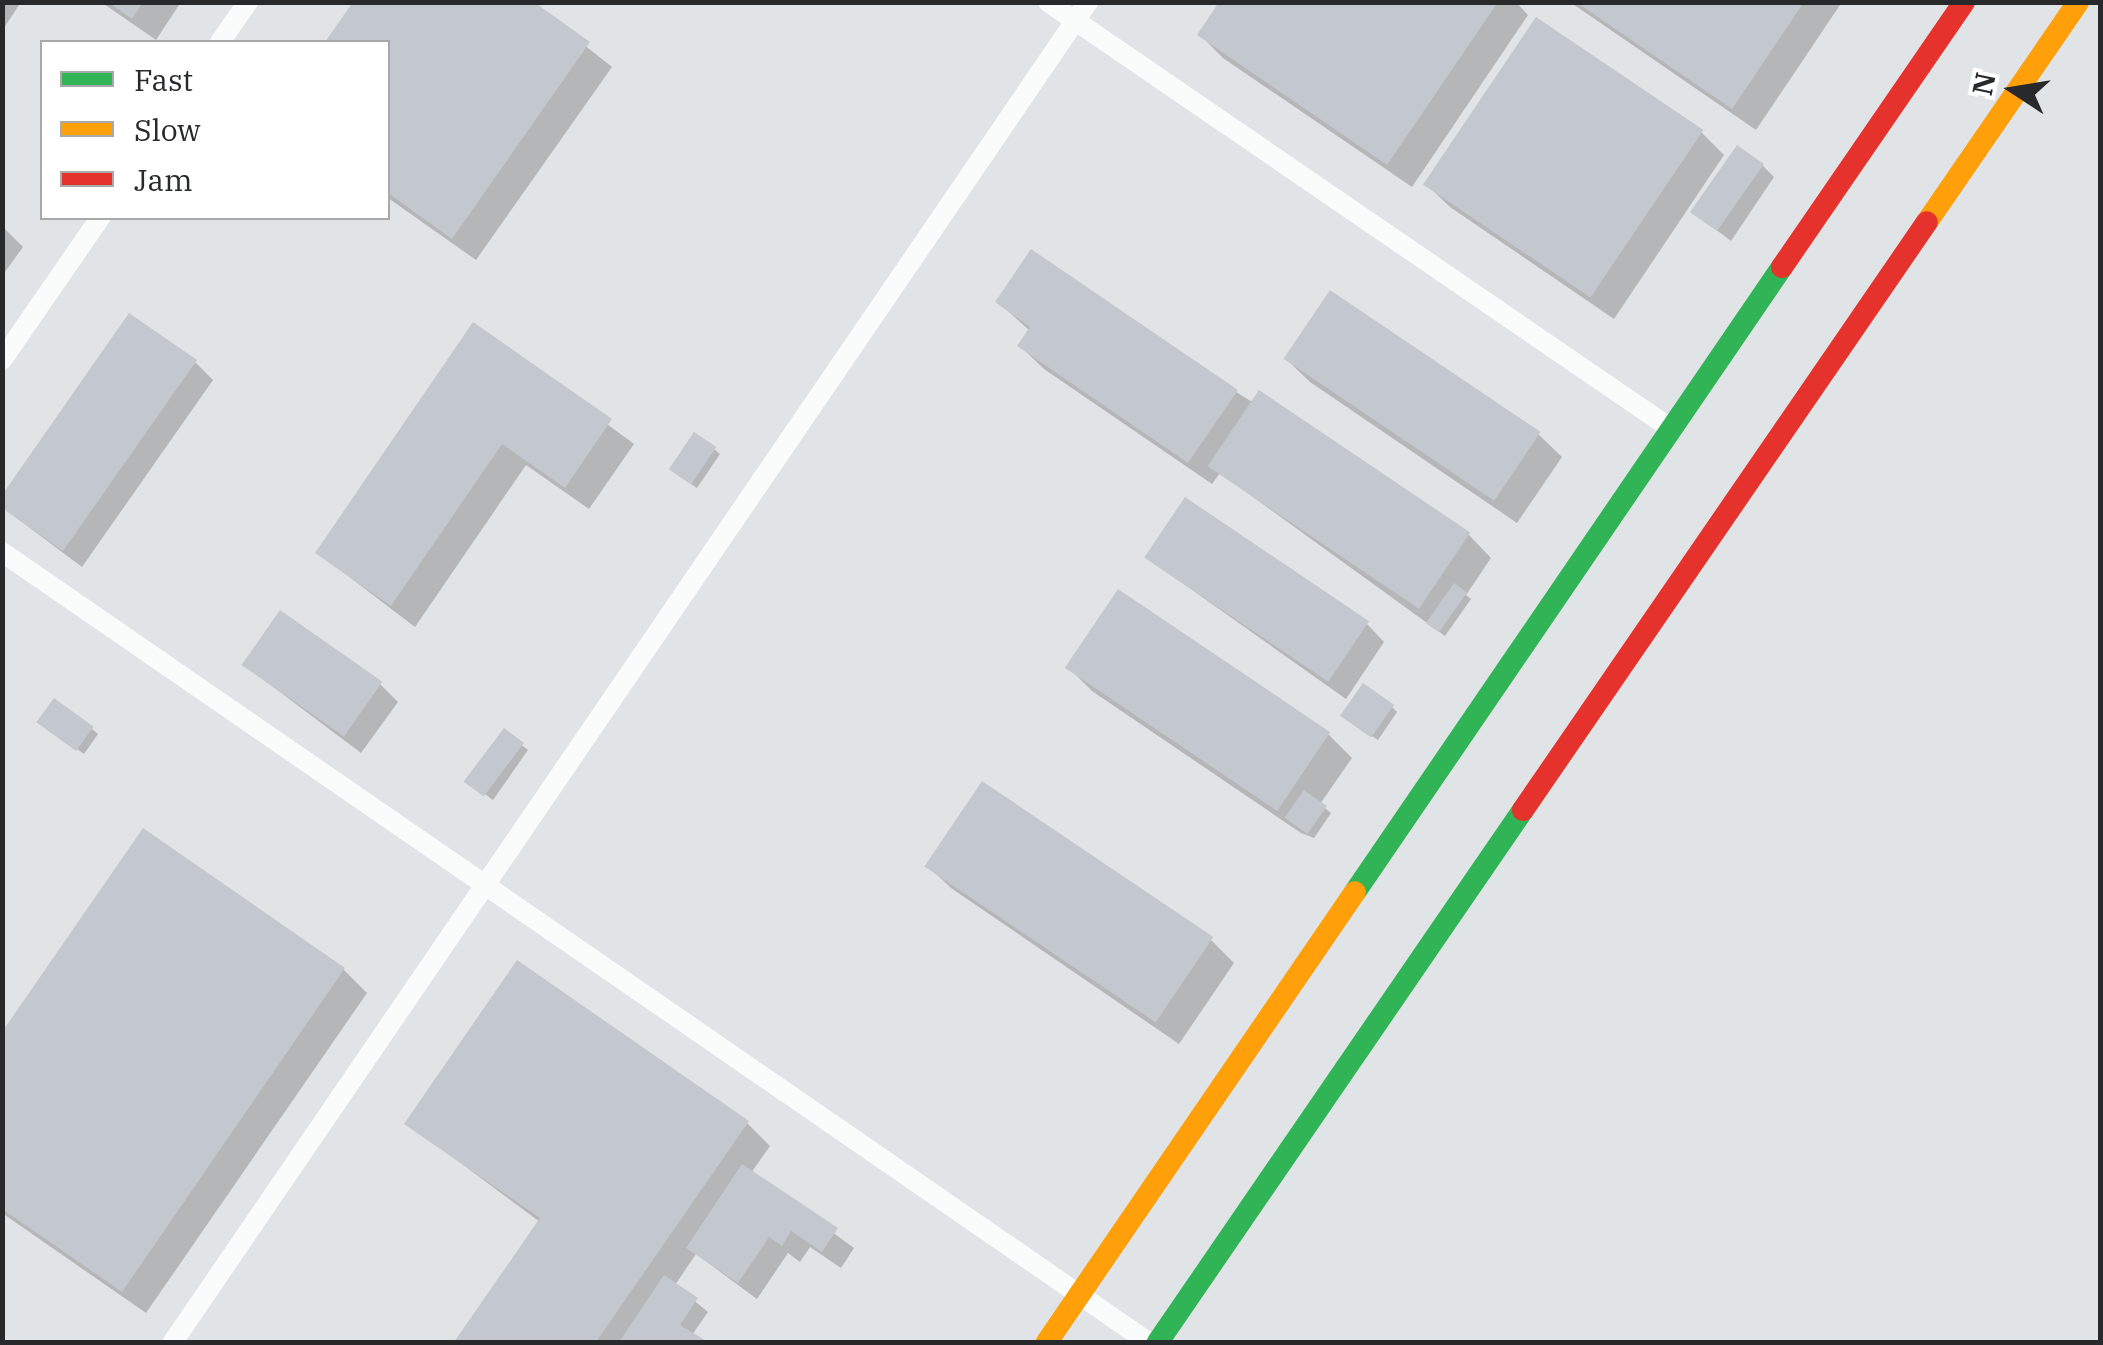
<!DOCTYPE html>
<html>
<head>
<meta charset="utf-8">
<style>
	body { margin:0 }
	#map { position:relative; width:2103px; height:1345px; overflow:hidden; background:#e1e4e6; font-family:"IBM Plex Serif",serif }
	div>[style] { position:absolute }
	.shadow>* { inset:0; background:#0003 }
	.building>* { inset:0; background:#c2c8cd; transform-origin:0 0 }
	.lane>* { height:20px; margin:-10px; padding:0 10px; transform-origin:10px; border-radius:10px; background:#fafbfb }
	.fast>* { height:22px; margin:-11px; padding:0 11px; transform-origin:11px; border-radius:11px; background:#30b455 }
	.slow>* { height:22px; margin:-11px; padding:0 11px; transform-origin:11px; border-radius:11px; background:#ff9f0a }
	.jam>* { height:22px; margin:-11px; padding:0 11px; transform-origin:11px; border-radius:11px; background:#e5322d }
	span { translate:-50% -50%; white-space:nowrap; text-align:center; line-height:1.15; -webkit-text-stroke:8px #fff; paint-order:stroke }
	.frame { position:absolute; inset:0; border:5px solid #27292b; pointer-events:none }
	.legend { position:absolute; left:40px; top:40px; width:350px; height:180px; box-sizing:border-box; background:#fff; border:2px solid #a9a9aa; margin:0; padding:12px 18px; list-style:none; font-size:30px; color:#27292b }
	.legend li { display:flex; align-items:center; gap:20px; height:50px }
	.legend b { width:50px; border:2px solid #a9a9aa }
	.north { position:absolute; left:1963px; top:40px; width:100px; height:100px; -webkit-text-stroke:8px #fff; paint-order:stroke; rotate:282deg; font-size:28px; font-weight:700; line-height:40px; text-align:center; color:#27292b }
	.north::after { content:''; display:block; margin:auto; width:35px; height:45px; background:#27292b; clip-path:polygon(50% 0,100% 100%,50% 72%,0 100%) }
</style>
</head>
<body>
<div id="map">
	<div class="shadow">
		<div style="clip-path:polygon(2px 2px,21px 2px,2px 31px)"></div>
		<div style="clip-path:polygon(101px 2px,181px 2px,156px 40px)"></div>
		<div style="clip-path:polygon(356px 2px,530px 2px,612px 67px,476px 260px,388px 198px,388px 42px,328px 42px)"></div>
		<div style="clip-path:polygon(1222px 2px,1516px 2px,1528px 15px,1412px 187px,1223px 58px,1200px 35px)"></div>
		<div style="clip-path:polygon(1570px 2px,1842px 2px,1756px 130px)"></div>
		<div style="clip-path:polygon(1701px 132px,1724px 155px,1614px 319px,1450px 207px,1426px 184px)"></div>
		<div style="clip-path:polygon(1762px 165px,1774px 177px,1731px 241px,1694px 213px)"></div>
		<div style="clip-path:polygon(2px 226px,23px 247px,2px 276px)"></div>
		<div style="clip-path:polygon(998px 302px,1236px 392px,1468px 534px,1491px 558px,1466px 595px,1471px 599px,1445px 636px,1220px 473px,1212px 484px,1044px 369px,1020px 346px,1030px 331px)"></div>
		<div style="clip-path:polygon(474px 326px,634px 444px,589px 509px,526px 465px,415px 627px,318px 553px)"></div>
		<div style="clip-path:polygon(1286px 359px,1538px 434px,1562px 457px,1517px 523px,1310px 382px)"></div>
		<div style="clip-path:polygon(195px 362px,213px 380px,82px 567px,2px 507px)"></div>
		<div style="clip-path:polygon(714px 449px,720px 454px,697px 488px,676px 474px)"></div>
		<div style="clip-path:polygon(1147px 558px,1367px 624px,1384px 642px,1346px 699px)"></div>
		<div style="clip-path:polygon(244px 665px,380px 684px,398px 702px,361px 753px)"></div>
		<div style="clip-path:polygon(1069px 668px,1328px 734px,1352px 758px,1320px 804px,1331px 813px,1314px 838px,1301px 833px,1092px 691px)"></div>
		<div style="clip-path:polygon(1392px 707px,1397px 712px,1378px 740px,1349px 721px)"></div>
		<div style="clip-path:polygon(46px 727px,92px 729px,98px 734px,84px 754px)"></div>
		<div style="clip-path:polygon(504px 731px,528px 750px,493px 800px,474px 786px)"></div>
		<div style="clip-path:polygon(144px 832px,344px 970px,367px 993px,146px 1313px,2px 1213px,2px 1036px)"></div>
		<div style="clip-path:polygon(927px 865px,1211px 940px,1234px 963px,1179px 1044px,951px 888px)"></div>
		<div style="clip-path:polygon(407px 1123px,747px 1123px,770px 1146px,751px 1173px,854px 1248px,841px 1268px,810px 1247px,800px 1262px,788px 1253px,757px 1299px,696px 1254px,675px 1285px,708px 1312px,692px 1335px,703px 1342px,457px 1342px,540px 1222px)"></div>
	</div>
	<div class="building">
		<div style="clip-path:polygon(108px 2px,143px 2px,132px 19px)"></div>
		<div style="clip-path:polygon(353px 2px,534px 2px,590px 42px,452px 239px,388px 193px,388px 42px,325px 42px)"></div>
		<div style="clip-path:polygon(1219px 2px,1498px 2px,1387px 165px,1197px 35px)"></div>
		<div style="clip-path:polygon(1576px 2px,1804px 2px,1732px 109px)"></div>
		<div style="left:1536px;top:17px;width:202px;height:202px;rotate:34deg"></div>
		<div style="left:1737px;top:145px;width:33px;height:82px;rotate:35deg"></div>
		<div style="clip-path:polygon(1031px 249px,1238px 390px,1188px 463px,1017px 346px,1030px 327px,995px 302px)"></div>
		<div style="left:1330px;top:290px;width:254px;height:83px;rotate:34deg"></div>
		<div style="clip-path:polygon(129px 313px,197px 360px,63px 551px,2px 508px,2px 495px)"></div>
		<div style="clip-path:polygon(473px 322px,612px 419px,565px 488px,502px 444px,391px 606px,315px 553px)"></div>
		<div style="left:1259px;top:390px;width:255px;height:92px;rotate:34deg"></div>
		<div style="left:694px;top:432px;width:27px;height:45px;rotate:34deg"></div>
		<div style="left:1185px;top:497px;width:222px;height:73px;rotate:34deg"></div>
		<div style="left:1454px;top:583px;width:16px;height:49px;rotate:35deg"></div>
		<div style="left:1118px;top:589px;width:256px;height:95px;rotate:34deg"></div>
		<div style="left:280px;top:610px;width:125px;height:67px;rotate:35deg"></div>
		<div style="left:1363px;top:683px;width:38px;height:40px;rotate:35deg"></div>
		<div style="left:54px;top:698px;width:49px;height:30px;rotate:36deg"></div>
		<div style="left:504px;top:728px;width:25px;height:67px;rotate:37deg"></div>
		<div style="left:982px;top:781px;width:279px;height:103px;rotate:34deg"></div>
		<div style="left:1304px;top:790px;width:28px;height:34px;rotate:35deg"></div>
		<div style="clip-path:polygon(143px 828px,345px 968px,122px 1292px,2px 1209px,2px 1032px)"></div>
		<div style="clip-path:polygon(517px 960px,749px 1121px,596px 1342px,454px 1342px,540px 1218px,404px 1124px)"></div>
		<div style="clip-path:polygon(742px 1164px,838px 1228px,822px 1252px,791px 1231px,782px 1246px,769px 1237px,738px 1283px,686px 1248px)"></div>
		<div style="clip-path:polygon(664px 1275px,698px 1298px,680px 1325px,708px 1342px,619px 1342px)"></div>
	</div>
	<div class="lane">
		<div style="left:1048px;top:2px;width:754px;rotate:34.41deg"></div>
		<div style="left:220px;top:42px;width:49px;rotate:-55deg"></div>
		<div style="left:2px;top:360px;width:173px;rotate:-55.4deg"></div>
		<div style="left:2px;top:552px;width:1392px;rotate:34.58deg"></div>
		<div style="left:173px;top:1342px;width:1623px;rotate:-55.67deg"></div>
	</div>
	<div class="fast">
		<div style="left:1355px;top:892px;width:757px;rotate:-55.66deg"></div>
		<div style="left:1158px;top:1342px;width:645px;rotate:-55.55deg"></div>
	</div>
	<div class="slow">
		<div style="left:1927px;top:222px;width:267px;rotate:-55.5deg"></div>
		<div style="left:1047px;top:1342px;width:545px;rotate:-55.61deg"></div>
	</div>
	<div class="jam">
		<div style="left:1782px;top:267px;width:321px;rotate:-55.5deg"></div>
		<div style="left:1523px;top:810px;width:713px;rotate:-55.51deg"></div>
	</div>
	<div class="frame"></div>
	<ul class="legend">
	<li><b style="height:12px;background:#30b455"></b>Fast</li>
	<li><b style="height:12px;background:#ff9f0a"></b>Slow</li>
	<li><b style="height:12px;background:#e5322d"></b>Jam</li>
	</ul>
	<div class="north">N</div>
</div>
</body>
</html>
